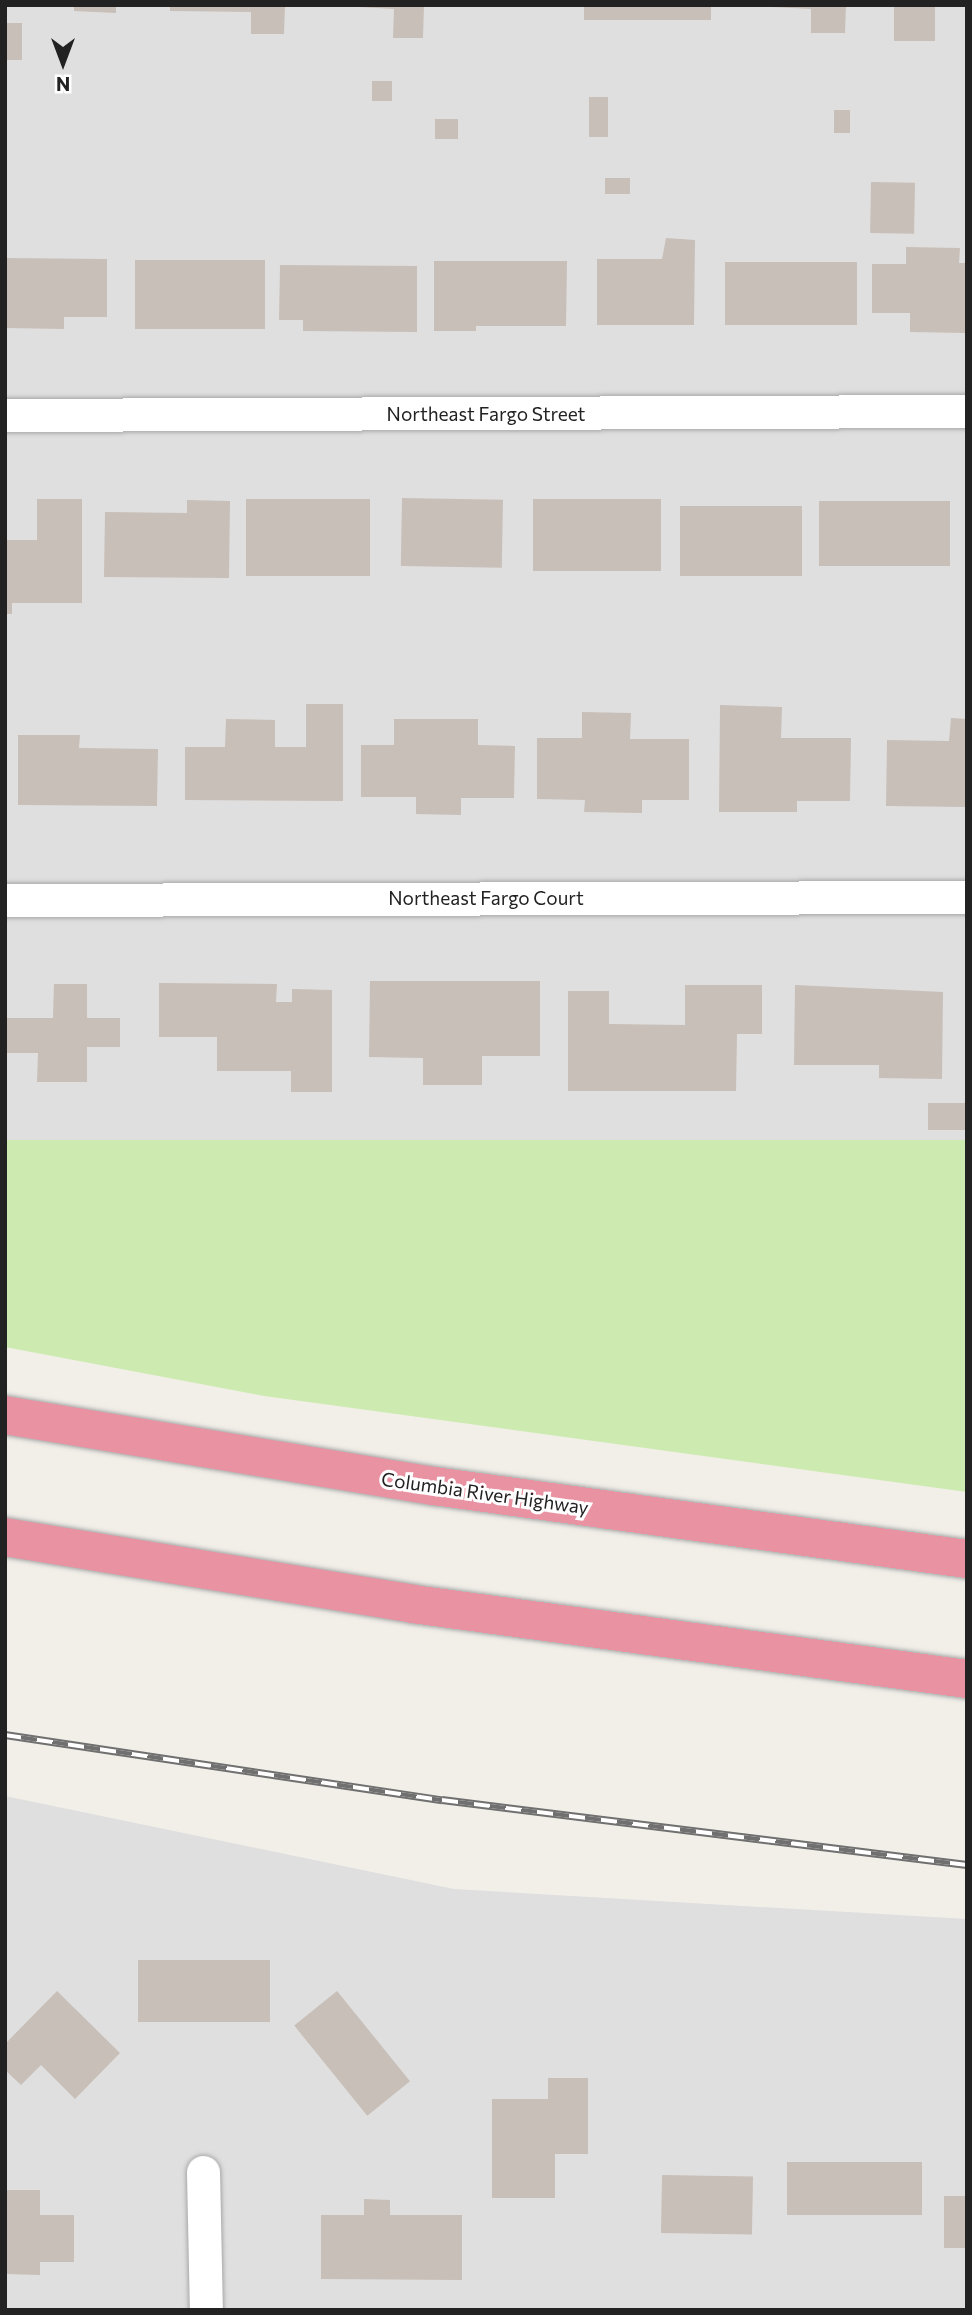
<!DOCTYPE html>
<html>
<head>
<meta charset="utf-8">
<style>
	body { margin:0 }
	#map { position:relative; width:972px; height:2315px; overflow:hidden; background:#f2efe9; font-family:Commissioner,sans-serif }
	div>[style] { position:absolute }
	.residential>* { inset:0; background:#e0dfdf; transform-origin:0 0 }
	.grass>* { inset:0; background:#cdebb0 }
	.building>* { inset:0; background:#c7bfb8; transform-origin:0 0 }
	.roads { filter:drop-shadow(0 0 2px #a9a9a9) drop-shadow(0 0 2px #a9a9a9) }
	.minor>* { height:33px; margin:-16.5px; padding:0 16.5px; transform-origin:16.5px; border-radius:16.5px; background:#fff }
	.motorway>* { height:38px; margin:-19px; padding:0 19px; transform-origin:19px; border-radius:19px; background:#e892a2 }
	.rail>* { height:8px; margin-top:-4px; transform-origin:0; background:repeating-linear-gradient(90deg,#fff 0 16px,#707070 0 32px); box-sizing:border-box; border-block:2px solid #707070 }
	span { translate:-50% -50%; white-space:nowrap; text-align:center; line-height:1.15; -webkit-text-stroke:6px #fff; paint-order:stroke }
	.street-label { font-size:19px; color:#222 }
	.frame { position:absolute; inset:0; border:7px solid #222; pointer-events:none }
	.north { position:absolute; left:28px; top:28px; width:70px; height:70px; -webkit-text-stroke:5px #fff; paint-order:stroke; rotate:180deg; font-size:19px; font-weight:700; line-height:28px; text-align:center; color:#222 }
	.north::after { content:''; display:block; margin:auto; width:24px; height:32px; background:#222; clip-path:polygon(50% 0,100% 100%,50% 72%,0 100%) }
</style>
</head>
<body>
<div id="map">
	<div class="residential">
		<div style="left:5px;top:5px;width:962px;height:1135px"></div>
		<div style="clip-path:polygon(5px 1796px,454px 1889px,967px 1919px,967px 2310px,5px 2310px)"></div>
	</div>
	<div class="grass">
		<div style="clip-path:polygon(5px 1140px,967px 1140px,967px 1492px,264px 1396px,5px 1347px)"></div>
	</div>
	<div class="building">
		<div style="clip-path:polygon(74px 5px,116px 5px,116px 13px,74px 11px)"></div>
		<div style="clip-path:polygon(170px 5px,285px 5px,284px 34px,251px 34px,251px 12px,170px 11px)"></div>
		<div style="clip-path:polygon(324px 5px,424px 5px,423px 38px,393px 38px,394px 9px)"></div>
		<div style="left:584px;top:5px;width:127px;height:15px"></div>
		<div style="clip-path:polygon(736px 5px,846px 5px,845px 33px,811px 33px,811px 9px)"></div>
		<div style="left:894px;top:5px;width:41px;height:36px"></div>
		<div style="left:5px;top:23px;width:17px;height:37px"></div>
		<div style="left:372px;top:81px;width:20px;height:20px"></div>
		<div style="left:589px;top:97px;width:19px;height:40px"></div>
		<div style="left:834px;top:110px;width:16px;height:23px"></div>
		<div style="left:435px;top:119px;width:23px;height:20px"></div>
		<div style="left:605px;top:178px;width:25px;height:16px"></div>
		<div style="left:871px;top:182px;width:44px;height:51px;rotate:1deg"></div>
		<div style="clip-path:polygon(666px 238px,695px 240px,694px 325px,597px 325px,597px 259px,662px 259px)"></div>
		<div style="clip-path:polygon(906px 247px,960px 248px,959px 263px,967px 263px,966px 333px,910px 332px,910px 313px,872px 313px,872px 264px,906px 264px)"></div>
		<div style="clip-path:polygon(5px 258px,107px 259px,107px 317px,64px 317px,64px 329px,5px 328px)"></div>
		<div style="left:135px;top:260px;width:130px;height:69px"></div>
		<div style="clip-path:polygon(434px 261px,567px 261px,566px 326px,476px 326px,476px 331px,434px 331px)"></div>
		<div style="left:725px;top:262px;width:132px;height:63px"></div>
		<div style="clip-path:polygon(280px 265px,417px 266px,417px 332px,303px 331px,303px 320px,279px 320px)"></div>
		<div style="left:402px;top:498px;width:101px;height:68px;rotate:1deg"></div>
		<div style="clip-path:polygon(37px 499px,82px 499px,82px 603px,12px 603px,12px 614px,5px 614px,5px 540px,37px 540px)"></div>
		<div style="left:246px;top:499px;width:124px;height:77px"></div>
		<div style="left:533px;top:499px;width:128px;height:72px"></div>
		<div style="clip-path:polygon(187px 500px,230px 501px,229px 578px,104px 577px,105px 512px,187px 513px)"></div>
		<div style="left:819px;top:501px;width:131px;height:65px"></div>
		<div style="left:680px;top:506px;width:122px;height:70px"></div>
		<div style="clip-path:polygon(306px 704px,343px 704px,343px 801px,185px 800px,185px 747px,225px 747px,226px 719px,275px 720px,275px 747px,306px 747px)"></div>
		<div style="clip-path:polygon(720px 705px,782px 707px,781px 738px,851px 738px,850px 801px,797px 801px,797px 812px,719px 812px)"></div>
		<div style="clip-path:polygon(582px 712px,631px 713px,630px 739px,689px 739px,689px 800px,642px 800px,642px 813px,584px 812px,585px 800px,537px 799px,537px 738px,582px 738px)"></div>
		<div style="clip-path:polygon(951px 718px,967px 719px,967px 807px,886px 806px,887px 740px,949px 741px)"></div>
		<div style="clip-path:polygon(394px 719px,478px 719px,478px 745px,515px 746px,514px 798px,461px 798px,461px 815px,416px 814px,416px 797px,361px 797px,361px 745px,394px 745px)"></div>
		<div style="clip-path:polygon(18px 735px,80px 735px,79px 748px,158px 749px,157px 806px,18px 805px)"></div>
		<div style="clip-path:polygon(370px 981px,540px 981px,540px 1056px,482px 1056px,482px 1085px,423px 1085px,423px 1058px,369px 1057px)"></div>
		<div style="clip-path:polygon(159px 983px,277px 984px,276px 1002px,292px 1002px,292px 989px,332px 990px,332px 1092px,291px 1092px,291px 1071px,217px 1071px,217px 1037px,159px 1037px)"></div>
		<div style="clip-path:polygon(54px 984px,87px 984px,87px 1018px,120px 1018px,120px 1047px,87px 1047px,87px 1082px,37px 1082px,38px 1053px,5px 1053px,5px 1018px,53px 1018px)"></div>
		<div style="clip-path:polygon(685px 985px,762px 985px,762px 1034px,737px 1034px,736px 1091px,568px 1091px,568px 991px,609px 991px,609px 1024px,685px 1025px)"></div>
		<div style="clip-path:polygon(795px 985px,943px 992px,942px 1079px,879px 1078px,879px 1065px,794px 1065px)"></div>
		<div style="left:928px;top:1103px;width:39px;height:27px"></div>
		<div style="left:138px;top:1960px;width:132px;height:62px"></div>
		<div style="clip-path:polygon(57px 1991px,120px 2053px,75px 2099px,41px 2065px,21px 2085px,5px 2070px,5px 2044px)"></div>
		<div style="left:337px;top:1991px;width:116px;height:55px;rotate:51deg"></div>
		<div style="clip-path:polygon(548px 2078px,588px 2078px,588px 2154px,555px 2154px,555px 2198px,492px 2198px,492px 2099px,548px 2099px)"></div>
		<div style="left:787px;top:2162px;width:135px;height:53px"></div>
		<div style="left:662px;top:2175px;width:91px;height:58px;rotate:1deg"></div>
		<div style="clip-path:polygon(5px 2190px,40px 2190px,40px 2215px,74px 2215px,74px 2262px,40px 2262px,40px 2275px,5px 2274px)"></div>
		<div style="left:944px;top:2196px;width:23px;height:52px"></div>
		<div style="clip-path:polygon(364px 2199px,390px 2200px,390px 2215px,462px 2215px,462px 2280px,321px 2279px,321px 2215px,364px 2215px)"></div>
	</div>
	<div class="roads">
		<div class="minor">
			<div style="left:5px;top:415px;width:962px;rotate:-0.24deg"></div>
			<div style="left:5px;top:900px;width:962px;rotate:-0.18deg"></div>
			<div style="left:203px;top:2172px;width:138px;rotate:88.8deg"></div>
		</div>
		<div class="motorway">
			<div style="left:5px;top:1415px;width:435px;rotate:9.4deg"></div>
			<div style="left:434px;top:1486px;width:538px;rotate:7.8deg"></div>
			<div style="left:5px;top:1537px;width:413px;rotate:9.3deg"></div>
			<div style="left:413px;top:1604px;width:559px;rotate:7.71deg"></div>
		</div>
	</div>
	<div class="rail">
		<div style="left:5px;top:1735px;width:442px;rotate:8.5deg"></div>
		<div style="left:442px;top:1800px;width:529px;rotate:7.06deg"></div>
	</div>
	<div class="street-label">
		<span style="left:486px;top:414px">Northeast Fargo Street</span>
		<span style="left:486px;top:898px">Northeast Fargo Court</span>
		<span style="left:485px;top:1493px;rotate:8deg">Columbia River Highway</span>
	</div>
	<div class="frame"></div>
	<div class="north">N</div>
</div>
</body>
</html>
